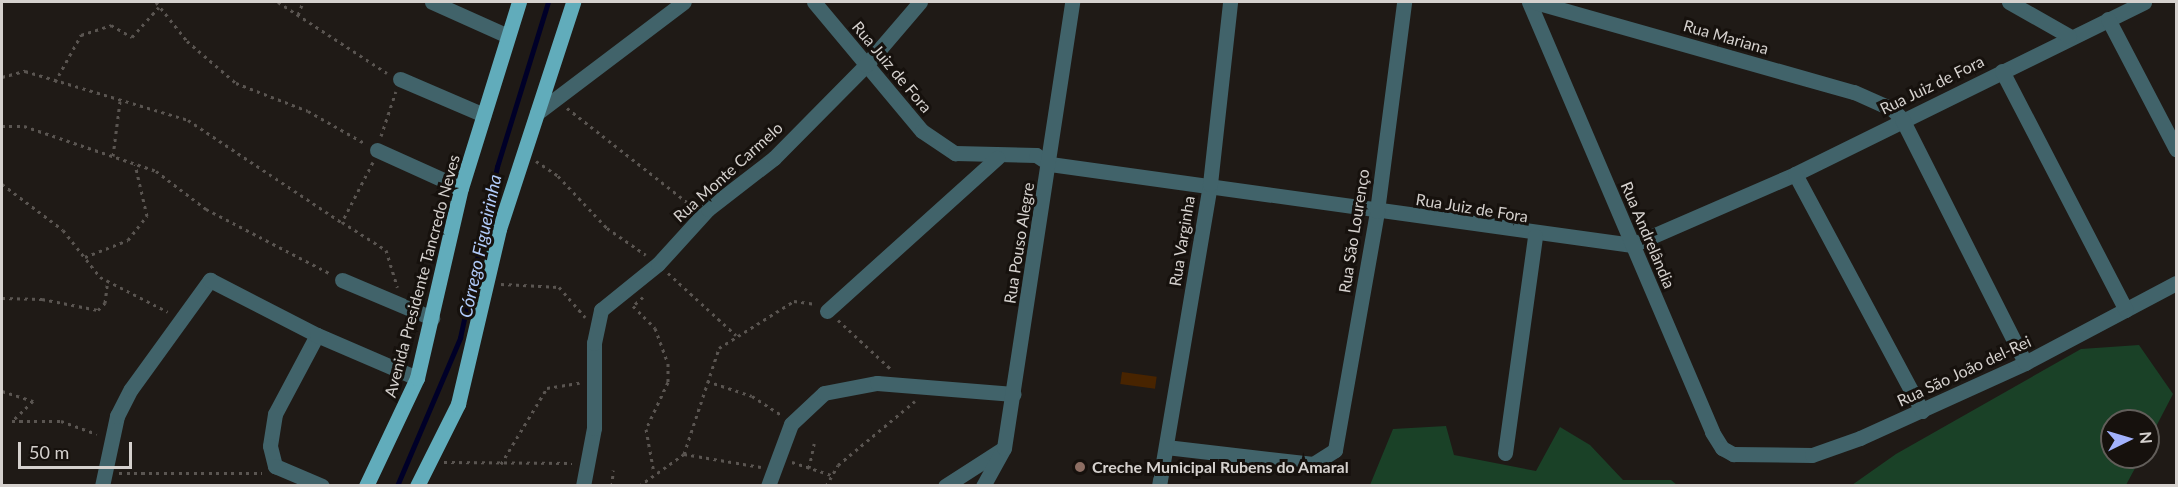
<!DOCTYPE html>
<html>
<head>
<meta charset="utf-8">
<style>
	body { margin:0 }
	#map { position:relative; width:2178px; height:487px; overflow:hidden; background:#1f1a16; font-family:Lato,sans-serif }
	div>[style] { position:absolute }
	.green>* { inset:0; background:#1a4127 }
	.stream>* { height:4.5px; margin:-2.25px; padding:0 2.25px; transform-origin:2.25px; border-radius:2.25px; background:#000028 }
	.building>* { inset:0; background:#482400; transform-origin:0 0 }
	.path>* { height:3px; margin-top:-1.5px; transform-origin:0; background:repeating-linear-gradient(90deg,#5a5551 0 3px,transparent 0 7.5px) }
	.minor>* { height:15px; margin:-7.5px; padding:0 7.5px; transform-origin:7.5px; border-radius:7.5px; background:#41636a }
	.major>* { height:15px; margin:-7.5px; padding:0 7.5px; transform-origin:7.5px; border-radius:7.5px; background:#61acbb }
	.dots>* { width:16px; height:16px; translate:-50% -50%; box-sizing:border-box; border:3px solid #16110d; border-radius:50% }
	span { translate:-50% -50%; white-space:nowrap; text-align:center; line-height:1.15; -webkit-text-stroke:6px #16110d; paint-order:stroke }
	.street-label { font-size:16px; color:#d5d1ce }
	.poi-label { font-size:16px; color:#d5d1ce; font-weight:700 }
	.left { translate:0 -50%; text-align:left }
	.water-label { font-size:18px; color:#b1cbfa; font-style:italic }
	.frame { position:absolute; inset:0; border:3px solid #d5d1ce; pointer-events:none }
	.north { position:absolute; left:2100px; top:409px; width:60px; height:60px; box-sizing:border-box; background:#16110d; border:2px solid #625e5a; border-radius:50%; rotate:85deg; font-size:16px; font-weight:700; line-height:24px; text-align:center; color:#d5d1ce }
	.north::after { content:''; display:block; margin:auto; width:21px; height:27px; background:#a2b2fd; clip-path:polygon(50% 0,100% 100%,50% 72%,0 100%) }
	.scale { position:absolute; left:18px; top:442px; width:114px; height:27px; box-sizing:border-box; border:3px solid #d5d1ce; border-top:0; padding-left:8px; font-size:18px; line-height:21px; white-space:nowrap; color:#d5d1ce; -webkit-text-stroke:4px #16110d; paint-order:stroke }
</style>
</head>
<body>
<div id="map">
	<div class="green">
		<div style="clip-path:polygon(2139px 345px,2173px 394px,2148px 442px,2148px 421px,2112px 421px,2112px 457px,2141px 457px,2126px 485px,1852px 485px,1896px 454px,2081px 349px)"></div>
		<div style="clip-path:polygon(1446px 426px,1454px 455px,1536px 471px,1560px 427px,1590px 445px,1623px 480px,1671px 480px,1677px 485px,1370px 485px,1393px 429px)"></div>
	</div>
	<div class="stream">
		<div style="left:397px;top:486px;width:161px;rotate:-66.9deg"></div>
		<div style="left:460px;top:338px;width:175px;rotate:-77.8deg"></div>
		<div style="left:497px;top:167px;width:173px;rotate:-72.8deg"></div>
	</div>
	<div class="building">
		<div style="left:1122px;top:372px;width:35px;height:12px;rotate:8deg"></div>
	</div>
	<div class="path">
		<div style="left:156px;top:2px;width:50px;rotate:51.5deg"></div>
		<div style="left:187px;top:41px;width:65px;rotate:40.6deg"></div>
		<div style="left:236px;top:83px;width:77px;rotate:21.3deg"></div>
		<div style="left:308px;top:111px;width:67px;rotate:29.6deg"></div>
		<div style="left:278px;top:2px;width:130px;rotate:33.1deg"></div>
		<div style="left:298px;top:15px;width:14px;rotate:-69deg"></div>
		<div style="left:2px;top:77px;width:24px;rotate:-15deg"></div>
		<div style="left:25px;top:71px;width:170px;rotate:16.7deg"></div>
		<div style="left:188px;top:120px;width:184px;rotate:33.7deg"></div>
		<div style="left:55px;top:82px;width:54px;rotate:-61deg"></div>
		<div style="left:81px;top:35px;width:32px;rotate:-18deg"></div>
		<div style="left:111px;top:25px;width:24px;rotate:30deg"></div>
		<div style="left:132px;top:37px;width:40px;rotate:-48deg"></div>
		<div style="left:567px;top:108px;width:159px;rotate:38.1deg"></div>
		<div style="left:2px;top:126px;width:22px"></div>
		<div style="left:24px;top:126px;width:139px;rotate:18.8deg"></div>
		<div style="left:156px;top:171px;width:63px;rotate:37.2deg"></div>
		<div style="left:206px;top:209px;width:139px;rotate:27.5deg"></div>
		<div style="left:381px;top:136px;width:47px;rotate:-71.6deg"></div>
		<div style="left:113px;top:156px;width:55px;rotate:-82.7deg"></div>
		<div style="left:536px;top:161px;width:27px;rotate:34deg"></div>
		<div style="left:558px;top:176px;width:71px;rotate:46.7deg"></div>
		<div style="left:607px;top:228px;width:47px;rotate:34.7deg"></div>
		<div style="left:373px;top:162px;width:68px;rotate:117.3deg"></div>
		<div style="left:342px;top:222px;width:52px;rotate:32.5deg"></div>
		<div style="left:386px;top:250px;width:39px;rotate:73deg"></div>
		<div style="left:2px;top:184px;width:76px;rotate:37deg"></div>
		<div style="left:63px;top:230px;width:60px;rotate:51.8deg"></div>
		<div style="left:100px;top:277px;width:76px;rotate:27.2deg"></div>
		<div style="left:85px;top:257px;width:46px;rotate:-21.6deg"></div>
		<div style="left:128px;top:240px;width:31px;rotate:-52deg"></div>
		<div style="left:147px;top:216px;width:53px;rotate:-103deg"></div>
		<div style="left:668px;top:273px;width:92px;rotate:42.4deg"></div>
		<div style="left:501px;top:284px;width:58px;rotate:3deg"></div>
		<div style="left:559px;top:287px;width:40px;rotate:49deg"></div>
		<div style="left:643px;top:297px;width:13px;rotate:138deg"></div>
		<div style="left:633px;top:306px;width:31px;rotate:45deg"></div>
		<div style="left:655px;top:328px;width:37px;rotate:70deg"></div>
		<div style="left:668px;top:363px;width:19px;rotate:90deg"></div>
		<div style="left:668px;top:382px;width:52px;rotate:115.1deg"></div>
		<div style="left:646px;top:429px;width:45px;rotate:79.7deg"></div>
		<div style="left:2px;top:298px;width:40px;rotate:1.4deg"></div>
		<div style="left:42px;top:299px;width:57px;rotate:11.1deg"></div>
		<div style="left:98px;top:310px;width:10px;rotate:-45deg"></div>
		<div style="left:105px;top:303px;width:23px;rotate:-83deg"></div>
		<div style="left:838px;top:320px;width:74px;rotate:42.8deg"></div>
		<div style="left:707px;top:381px;width:47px;rotate:18.4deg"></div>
		<div style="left:752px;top:396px;width:35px;rotate:33deg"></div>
		<div style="left:2px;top:391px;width:33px;rotate:18deg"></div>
		<div style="left:33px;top:401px;width:29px;rotate:136deg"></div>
		<div style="left:12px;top:421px;width:49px"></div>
		<div style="left:61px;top:421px;width:38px;rotate:20deg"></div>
		<div style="left:684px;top:454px;width:78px;rotate:9.6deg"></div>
		<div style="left:444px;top:462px;width:128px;rotate:0.4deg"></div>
		<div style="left:792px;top:462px;width:41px;rotate:18.4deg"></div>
		<div style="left:501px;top:464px;width:89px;rotate:-58.8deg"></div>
		<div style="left:547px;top:388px;width:33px;rotate:-9deg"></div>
		<div style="left:809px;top:468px;width:25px;rotate:-78deg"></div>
		<div style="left:119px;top:473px;width:143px"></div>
		<div style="left:612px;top:486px;width:16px;rotate:-86deg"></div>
		<div style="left:639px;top:486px;width:55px;rotate:-35.4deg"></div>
		<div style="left:684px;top:454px;width:112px;rotate:-71.7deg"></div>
		<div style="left:719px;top:348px;width:89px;rotate:-32.1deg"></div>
		<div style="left:794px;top:301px;width:22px;rotate:8deg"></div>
		<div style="left:826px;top:486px;width:24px;rotate:-60deg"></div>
		<div style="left:838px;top:465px;width:100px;rotate:-39.7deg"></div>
	</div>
	<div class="minor">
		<div style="left:432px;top:2px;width:83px;rotate:24.1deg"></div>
		<div style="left:814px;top:2px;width:168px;rotate:50.1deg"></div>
		<div style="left:922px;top:131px;width:40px;rotate:34deg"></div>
		<div style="left:955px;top:153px;width:81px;rotate:1.4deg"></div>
		<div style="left:1036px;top:155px;width:17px;rotate:33deg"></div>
		<div style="left:1050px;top:164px;width:588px;rotate:7.92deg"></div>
		<div style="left:1632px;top:245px;width:178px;rotate:-23.5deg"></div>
		<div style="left:1795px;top:174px;width:389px;rotate:-26.2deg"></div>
		<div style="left:1529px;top:2px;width:467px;rotate:66.9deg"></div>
		<div style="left:1712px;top:432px;width:19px;rotate:58deg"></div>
		<div style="left:1722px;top:448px;width:13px;rotate:29deg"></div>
		<div style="left:1733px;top:454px;width:79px;rotate:0.7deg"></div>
		<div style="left:1812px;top:455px;width:51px;rotate:-19.5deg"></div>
		<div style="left:1860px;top:438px;width:181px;rotate:-24.4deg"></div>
		<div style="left:2025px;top:363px;width:171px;rotate:-27.9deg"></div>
		<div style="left:1535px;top:2px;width:331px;rotate:15.8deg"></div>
		<div style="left:1854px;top:92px;width:42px;rotate:24.1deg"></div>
		<div style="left:1892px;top:109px;width:14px;rotate:45deg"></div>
		<div style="left:1902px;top:119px;width:273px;rotate:63.2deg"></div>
		<div style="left:2009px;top:2px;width:69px;rotate:29.5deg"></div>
		<div style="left:2108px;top:19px;width:147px;rotate:62.4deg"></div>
		<div style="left:2002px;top:71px;width:269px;rotate:62.6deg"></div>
		<div style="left:400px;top:79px;width:91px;rotate:23.2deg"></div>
		<div style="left:537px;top:113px;width:184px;rotate:-37.1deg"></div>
		<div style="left:377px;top:150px;width:92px;rotate:24.3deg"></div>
		<div style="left:1795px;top:174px;width:269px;rotate:61.8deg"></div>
		<div style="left:342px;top:280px;width:98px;rotate:22.9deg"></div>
		<div style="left:827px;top:311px;width:229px;rotate:-42deg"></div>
		<div style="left:317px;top:335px;width:89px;rotate:118deg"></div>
		<div style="left:275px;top:414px;width:32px;rotate:99deg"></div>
		<div style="left:270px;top:446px;width:21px;rotate:76deg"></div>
		<div style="left:275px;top:466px;width:51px;rotate:23.1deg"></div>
		<div style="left:1166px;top:447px;width:148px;rotate:6.6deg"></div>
		<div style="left:1313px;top:464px;width:26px;rotate:-32deg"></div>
		<div style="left:1335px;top:450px;width:243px;rotate:-80deg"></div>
		<div style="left:1377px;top:211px;width:211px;rotate:-82.6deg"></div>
		<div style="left:1505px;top:453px;width:219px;rotate:-82.1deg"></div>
		<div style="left:102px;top:486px;width:72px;rotate:-77.9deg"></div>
		<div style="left:117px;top:416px;width:30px;rotate:-63deg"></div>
		<div style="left:131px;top:389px;width:135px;rotate:-54.1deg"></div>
		<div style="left:210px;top:280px;width:120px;rotate:27.2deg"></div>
		<div style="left:317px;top:335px;width:109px;rotate:23.3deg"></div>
		<div style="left:583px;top:486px;width:59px;rotate:-79.3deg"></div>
		<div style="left:594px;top:428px;width:85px;rotate:-90deg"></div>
		<div style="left:594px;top:343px;width:34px;rotate:-78deg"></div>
		<div style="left:601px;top:310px;width:73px;rotate:-38.9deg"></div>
		<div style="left:658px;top:264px;width:74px;rotate:-47.7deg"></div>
		<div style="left:708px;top:209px;width:83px;rotate:-37.7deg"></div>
		<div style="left:774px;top:158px;width:131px;rotate:-45.3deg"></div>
		<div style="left:866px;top:65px;width:83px;rotate:-49.4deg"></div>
		<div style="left:768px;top:486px;width:66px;rotate:-69.6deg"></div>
		<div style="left:791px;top:424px;width:45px;rotate:-43.2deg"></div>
		<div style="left:824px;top:393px;width:54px;rotate:-10.7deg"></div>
		<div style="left:877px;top:383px;width:137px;rotate:4.6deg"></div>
		<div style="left:945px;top:486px;width:67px;rotate:-32.7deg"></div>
		<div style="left:983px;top:486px;width:43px;rotate:-61.1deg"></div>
		<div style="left:1004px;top:448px;width:451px;rotate:-81.3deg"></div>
		<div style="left:1159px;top:486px;width:306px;rotate:-80.4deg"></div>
		<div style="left:1210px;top:184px;width:183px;rotate:-83.7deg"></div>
	</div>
	<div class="major">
		<div style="left:366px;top:486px;width:119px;rotate:-64.7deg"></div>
		<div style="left:417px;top:378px;width:195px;rotate:-77deg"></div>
		<div style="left:461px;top:188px;width:195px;rotate:-72.7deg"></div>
		<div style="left:417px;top:486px;width:92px;rotate:-63.4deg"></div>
		<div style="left:458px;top:404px;width:180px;rotate:-76.8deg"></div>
		<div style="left:499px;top:229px;width:239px;rotate:-71.9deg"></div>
	</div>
	<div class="dots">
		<div style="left:1080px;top:467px;background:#8d6e63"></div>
	</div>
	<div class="street-label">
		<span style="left:1726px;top:37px;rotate:16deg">Rua Mariana</span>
		<span style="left:892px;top:67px;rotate:50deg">Rua Juiz de Fora</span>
		<span style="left:1932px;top:85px;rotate:-26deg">Rua Juiz de Fora</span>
		<span style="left:728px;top:172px;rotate:-42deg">Rua Monte Carmelo</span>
		<span style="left:1472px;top:208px;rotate:9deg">Rua Juiz de Fora</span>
		<span style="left:1354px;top:231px;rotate:-81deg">Rua São Lourenço</span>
		<span style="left:1648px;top:235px;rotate:67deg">Rua Andrelândia</span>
		<span style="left:1182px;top:241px;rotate:-81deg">Rua Varginha</span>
		<span style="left:1019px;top:243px;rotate:-81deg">Rua Pouso Alegre</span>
		<span style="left:422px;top:276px;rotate:-75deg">Avenida Presidente Tancredo Neves</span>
		<span style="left:1964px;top:371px;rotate:-25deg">Rua São João del-Rei</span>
	</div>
	<div class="poi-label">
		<span class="left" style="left:1092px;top:467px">Creche Municipal Rubens do Amaral</span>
	</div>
	<div class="water-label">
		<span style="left:480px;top:246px;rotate:-78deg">Córrego Figueirinha</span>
	</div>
	<div class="frame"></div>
	<div class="north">N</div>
	<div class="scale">50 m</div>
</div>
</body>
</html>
